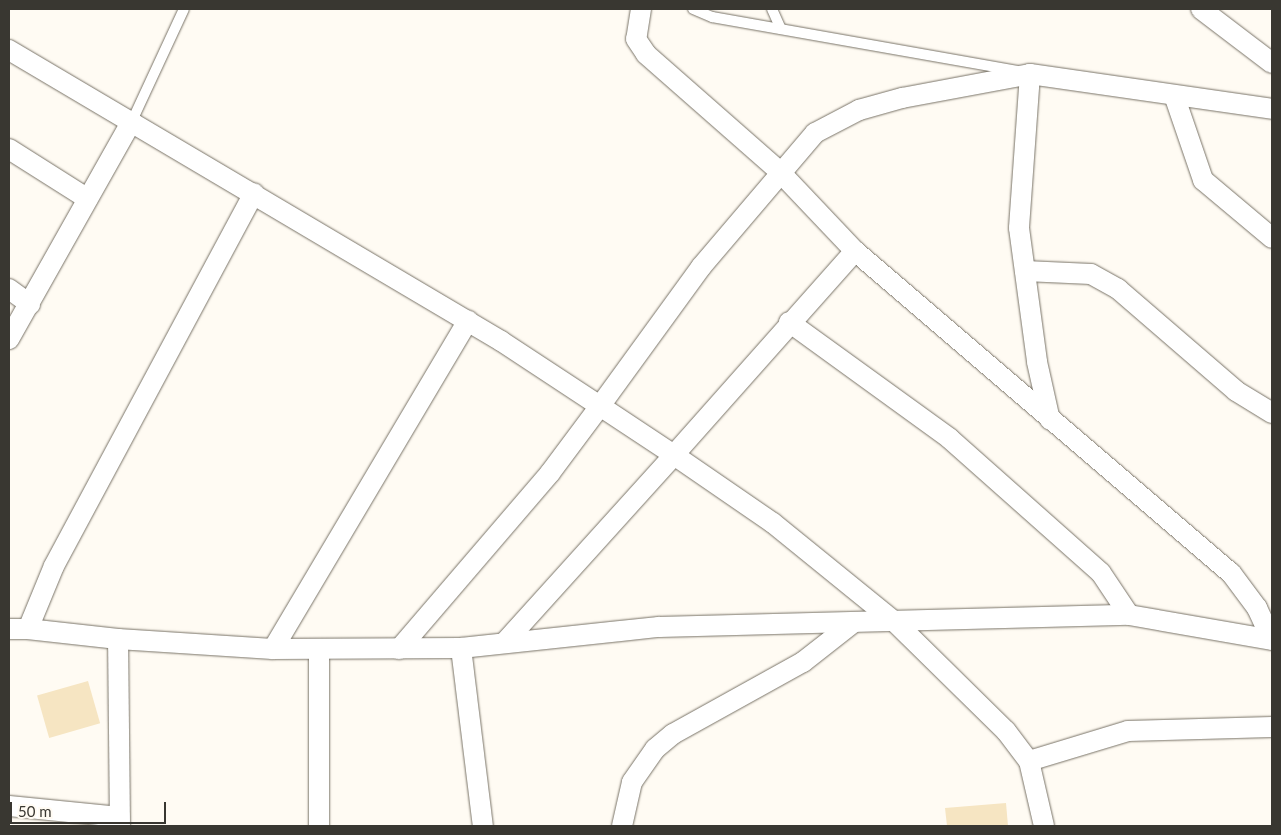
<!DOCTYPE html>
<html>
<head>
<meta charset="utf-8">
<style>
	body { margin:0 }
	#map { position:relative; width:1281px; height:835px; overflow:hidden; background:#fffbf3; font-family:Lato,sans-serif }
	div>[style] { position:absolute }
	.building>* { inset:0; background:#f6e5c2; transform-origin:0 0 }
	.roads { filter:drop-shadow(0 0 1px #797367) drop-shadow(0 0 1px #797367) }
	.service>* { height:10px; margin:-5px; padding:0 5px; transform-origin:5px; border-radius:5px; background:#fff }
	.minor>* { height:20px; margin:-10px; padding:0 10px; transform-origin:10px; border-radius:10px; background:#fff }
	span { translate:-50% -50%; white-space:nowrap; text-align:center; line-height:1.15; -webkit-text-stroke:4px #fffbf3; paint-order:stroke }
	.frame { position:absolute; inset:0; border:10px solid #393731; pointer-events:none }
	.scale { position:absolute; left:10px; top:802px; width:156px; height:22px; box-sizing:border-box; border:2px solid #393731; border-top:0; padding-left:6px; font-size:15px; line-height:18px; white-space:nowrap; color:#393731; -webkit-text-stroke:4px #fffbf3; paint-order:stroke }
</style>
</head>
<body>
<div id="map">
	<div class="building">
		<div style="left:88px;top:681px;width:44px;height:53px;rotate:74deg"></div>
		<div style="clip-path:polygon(1006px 803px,1008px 826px,947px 826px,945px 808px)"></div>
	</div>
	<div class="roads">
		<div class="service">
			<div style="left:693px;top:9px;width:21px;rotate:23deg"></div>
			<div style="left:712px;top:17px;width:310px;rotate:10deg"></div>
			<div style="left:772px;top:9px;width:22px;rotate:66deg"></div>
			<div style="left:132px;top:121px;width:123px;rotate:-65.1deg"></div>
		</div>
		<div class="minor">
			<div style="left:641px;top:9px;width:30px;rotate:99deg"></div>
			<div style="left:636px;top:39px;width:18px;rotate:56deg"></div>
			<div style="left:646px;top:54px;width:177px;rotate:41.3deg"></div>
			<div style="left:779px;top:171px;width:110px;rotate:46.5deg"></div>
			<div style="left:855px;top:251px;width:495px;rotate:40.6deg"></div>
			<div style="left:1231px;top:573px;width:44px;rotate:53.4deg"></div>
			<div style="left:1257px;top:608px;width:35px;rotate:65deg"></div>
			<div style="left:1201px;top:9px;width:89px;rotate:37.3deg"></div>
			<div style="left:9px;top:50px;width:572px;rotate:30.6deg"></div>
			<div style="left:501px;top:341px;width:118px;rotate:33.3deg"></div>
			<div style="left:600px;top:406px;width:84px;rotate:126.7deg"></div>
			<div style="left:550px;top:473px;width:232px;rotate:130.6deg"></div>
			<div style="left:1030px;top:74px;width:154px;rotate:94.1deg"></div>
			<div style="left:1019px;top:228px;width:135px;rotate:82.3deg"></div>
			<div style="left:1037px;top:362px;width:59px;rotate:77.4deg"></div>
			<div style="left:1175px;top:98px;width:87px;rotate:71.1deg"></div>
			<div style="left:1203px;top:180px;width:90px;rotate:40deg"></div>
			<div style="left:9px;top:149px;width:93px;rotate:32.3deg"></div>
			<div style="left:855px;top:251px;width:273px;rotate:131.6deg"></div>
			<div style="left:674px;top:455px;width:120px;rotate:34.5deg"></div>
			<div style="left:773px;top:523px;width:157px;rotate:39.1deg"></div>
			<div style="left:895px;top:622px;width:156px;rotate:44.5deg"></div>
			<div style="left:1006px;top:731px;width:38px;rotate:53deg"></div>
			<div style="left:1025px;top:271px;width:66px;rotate:2.6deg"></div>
			<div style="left:1091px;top:274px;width:31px;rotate:29deg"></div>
			<div style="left:1118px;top:289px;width:156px;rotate:40.8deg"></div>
			<div style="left:1236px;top:391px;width:42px;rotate:31.4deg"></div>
			<div style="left:9px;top:289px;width:26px;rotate:36deg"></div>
			<div style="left:789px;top:322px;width:198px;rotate:35.9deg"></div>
			<div style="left:949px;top:438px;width:203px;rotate:41.6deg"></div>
			<div style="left:1101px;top:573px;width:50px;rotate:56.3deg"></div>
			<div style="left:9px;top:339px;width:250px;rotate:-60.6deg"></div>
			<div style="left:9px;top:629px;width:19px"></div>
			<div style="left:118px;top:639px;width:91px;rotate:-173.7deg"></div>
			<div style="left:28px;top:629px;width:68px;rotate:-67.6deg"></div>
			<div style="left:54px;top:566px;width:423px;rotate:-61.8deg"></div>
			<div style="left:506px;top:641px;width:251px;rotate:-47.9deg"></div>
			<div style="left:674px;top:455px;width:89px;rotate:-146.5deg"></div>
			<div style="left:600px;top:406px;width:172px;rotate:-54deg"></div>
			<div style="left:701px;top:267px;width:176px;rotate:-49.6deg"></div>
			<div style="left:815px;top:133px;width:50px;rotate:-27.6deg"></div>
			<div style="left:859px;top:110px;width:45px;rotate:-15.6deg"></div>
			<div style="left:902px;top:98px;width:130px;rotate:-10.6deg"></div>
			<div style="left:1030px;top:74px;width:245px;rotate:8.2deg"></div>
			<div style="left:461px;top:648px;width:179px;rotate:83deg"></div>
			<div style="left:273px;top:649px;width:382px;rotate:-59.3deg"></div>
			<div style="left:9px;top:806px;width:111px;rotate:5.7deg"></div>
			<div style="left:120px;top:826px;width:187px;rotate:-90.6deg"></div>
			<div style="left:118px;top:639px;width:155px;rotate:3.7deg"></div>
			<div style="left:273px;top:649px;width:188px;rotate:-0.3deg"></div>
			<div style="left:461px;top:648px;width:199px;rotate:-6.1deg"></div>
			<div style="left:659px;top:627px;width:470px;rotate:-1.5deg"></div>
			<div style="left:1129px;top:615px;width:145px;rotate:9.9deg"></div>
			<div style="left:319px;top:826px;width:177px;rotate:-90deg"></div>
			<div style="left:622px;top:826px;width:45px;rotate:-77.2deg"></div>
			<div style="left:632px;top:782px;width:40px;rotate:-55.1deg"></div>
			<div style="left:655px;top:749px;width:23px;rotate:-40deg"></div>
			<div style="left:673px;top:734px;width:149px;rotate:-29deg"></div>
			<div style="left:803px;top:662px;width:63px;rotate:-38deg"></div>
			<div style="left:1044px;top:826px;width:67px;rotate:-103deg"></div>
			<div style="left:1029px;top:761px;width:103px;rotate:-16.9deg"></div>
			<div style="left:1128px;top:731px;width:144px;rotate:-1.6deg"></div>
		</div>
	</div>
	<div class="frame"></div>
	<div class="scale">50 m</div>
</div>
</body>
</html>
